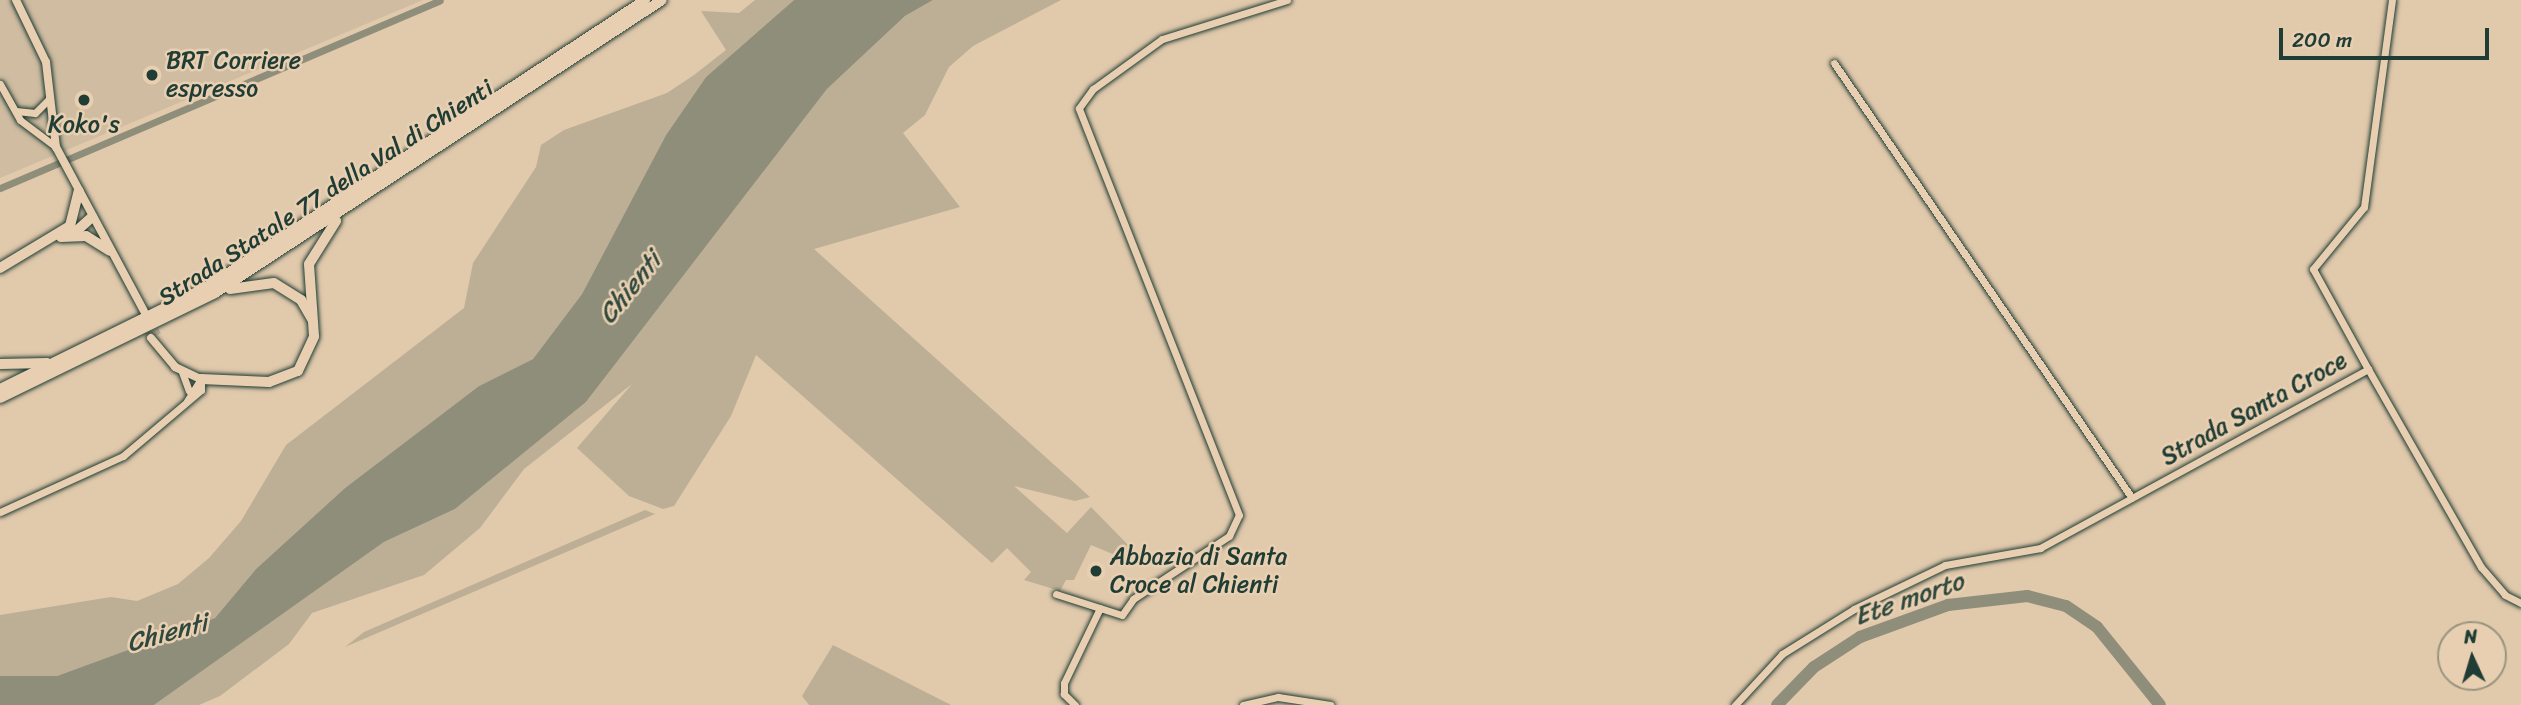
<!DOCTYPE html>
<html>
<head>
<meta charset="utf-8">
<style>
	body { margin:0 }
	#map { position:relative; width:2521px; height:705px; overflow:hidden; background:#e1c9ac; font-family:Sriracha,sans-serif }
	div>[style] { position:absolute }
	.built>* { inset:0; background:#cfbca1 }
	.green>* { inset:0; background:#bdaf96 }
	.water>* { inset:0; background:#8e8e7a }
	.canal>* { height:7px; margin:-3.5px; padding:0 3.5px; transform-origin:3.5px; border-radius:3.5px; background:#8e8e7a }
	.river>* { height:12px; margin:-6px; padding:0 6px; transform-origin:6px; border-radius:6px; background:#8e8e7a }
	.tertiary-tunnel>* { height:8px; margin-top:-4px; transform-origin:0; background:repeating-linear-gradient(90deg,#baad94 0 8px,transparent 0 12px) }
	.roads { filter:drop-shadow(0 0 2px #1f3d34) drop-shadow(0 0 2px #1f3d34) }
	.minor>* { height:7px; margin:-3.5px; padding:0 3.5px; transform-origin:3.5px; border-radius:3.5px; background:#e9cfb1 }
	.tertiary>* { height:8px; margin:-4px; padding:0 4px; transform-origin:4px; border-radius:4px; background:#e9cfb1 }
	.trunk>* { height:10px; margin:-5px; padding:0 5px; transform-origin:5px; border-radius:5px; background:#e9cfb1 }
	.dots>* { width:19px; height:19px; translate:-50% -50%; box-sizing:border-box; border:4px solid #e9cfb1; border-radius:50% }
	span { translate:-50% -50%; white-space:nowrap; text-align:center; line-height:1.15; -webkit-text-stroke:5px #e9cfb1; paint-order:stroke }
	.poi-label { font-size:24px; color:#1f3d34 }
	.left { translate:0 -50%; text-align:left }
	.street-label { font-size:24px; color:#1f3d34 }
	.water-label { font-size:26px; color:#30493e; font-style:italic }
	.north { position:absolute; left:2437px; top:621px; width:70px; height:70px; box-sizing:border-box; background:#e9cfb1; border:2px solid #98957f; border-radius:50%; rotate:356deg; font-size:19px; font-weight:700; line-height:28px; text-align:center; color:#1f3d34 }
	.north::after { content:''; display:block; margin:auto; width:24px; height:32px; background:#1f3d34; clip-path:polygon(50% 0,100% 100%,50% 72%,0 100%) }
	.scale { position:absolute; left:2279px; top:28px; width:210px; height:32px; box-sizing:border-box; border:4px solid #1f3d34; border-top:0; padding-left:9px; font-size:21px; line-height:24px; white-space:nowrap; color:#1f3d34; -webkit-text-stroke:5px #e9cfb1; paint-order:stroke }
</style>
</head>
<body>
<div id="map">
	<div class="built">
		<div style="clip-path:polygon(0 0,423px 0,0 178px)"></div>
	</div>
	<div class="green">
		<div style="clip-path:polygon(755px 0,794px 0,706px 77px,666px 135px,582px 294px,533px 359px,479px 386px,345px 488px,256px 569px,215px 618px,57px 676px,0 676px,0 615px,111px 597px,137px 601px,178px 584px,209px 558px,241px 521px,286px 445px,464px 308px,473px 263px,536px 167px,541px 145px,564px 130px,667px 93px,694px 75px,726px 50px,701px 11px,739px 13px)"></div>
		<div style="clip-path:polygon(933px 0,1061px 0,973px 46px,949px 67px,925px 115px,903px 133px,960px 207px,814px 249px,1090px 497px,1075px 501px,1014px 486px,1067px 533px,1091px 507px,1133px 550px,1127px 560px,1091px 545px,1074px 580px,1066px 580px,1060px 591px,1024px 580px,1031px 572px,1007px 548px,992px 563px,756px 355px,731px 416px,674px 506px,663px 509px,629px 496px,577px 448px,632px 384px,524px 469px,480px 528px,424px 575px,312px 613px,289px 644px,220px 696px,199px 705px,154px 705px,384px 542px,455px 509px,586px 402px,827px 89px,905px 16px)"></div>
		<div style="clip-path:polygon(645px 510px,655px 514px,345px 647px,364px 632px)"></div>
		<div style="clip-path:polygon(833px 645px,951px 705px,809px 705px,802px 696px)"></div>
	</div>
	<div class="water">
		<div style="clip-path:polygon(794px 0,933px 0,905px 16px,827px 89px,586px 402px,455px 509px,384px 542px,154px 705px,0 705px,0 676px,57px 676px,215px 618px,256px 569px,345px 488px,479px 386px,533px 359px,582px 294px,666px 135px,706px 77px)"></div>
	</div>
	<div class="canal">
		<div style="left:0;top:188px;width:478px;rotate:-23.1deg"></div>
	</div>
	<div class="river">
		<div style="left:1777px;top:705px;width:53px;rotate:-45.8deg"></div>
		<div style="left:1814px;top:667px;width:55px;rotate:-33.1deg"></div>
		<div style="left:1860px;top:637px;width:94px;rotate:-20deg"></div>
		<div style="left:1948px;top:605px;width:80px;rotate:-6.5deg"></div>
		<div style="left:2027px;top:596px;width:40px;rotate:14.4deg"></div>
		<div style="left:2066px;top:606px;width:37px;rotate:34deg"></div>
		<div style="left:2097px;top:627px;width:100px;rotate:51.1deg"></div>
	</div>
	<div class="tertiary-tunnel">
		<div style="left:149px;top:319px;width:18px;rotate:63deg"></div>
	</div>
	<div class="roads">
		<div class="minor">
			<div style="left:1834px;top:63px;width:527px;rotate:55.59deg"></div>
			<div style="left:0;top:84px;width:41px;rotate:60.9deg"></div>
			<div style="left:20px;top:120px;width:45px;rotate:36.9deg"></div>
			<div style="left:16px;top:111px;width:19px;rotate:6deg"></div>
			<div style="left:35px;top:113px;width:18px;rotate:-45deg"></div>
			<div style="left:2368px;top:369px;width:114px;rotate:-118.8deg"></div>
			<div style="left:2313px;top:269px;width:80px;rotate:-50.6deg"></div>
			<div style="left:2364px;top:207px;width:209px;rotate:-82.3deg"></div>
			<div style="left:182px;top:372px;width:20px;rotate:70deg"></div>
			<div style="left:187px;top:401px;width:26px;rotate:-58deg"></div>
			<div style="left:0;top:512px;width:135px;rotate:-24.5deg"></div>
			<div style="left:123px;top:456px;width:102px;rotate:-40.2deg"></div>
			<div style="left:201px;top:390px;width:11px;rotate:-90deg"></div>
			<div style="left:1056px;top:594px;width:69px;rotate:17.7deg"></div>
			<div style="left:1122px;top:615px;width:19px;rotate:-55deg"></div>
			<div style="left:1133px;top:599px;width:115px;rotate:-33.3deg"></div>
			<div style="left:1229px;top:536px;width:23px;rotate:-65deg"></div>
			<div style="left:1239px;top:515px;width:437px;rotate:-111.5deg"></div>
			<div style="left:1079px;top:108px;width:24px;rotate:-54deg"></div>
			<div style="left:1093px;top:89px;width:85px;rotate:-35.9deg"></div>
			<div style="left:1162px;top:39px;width:131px;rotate:-17.3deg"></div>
			<div style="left:1075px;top:705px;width:16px;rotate:-135deg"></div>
			<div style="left:1064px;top:694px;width:11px;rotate:-90deg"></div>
			<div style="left:1064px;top:683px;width:83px;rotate:-64.4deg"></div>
			<div style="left:1243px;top:705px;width:36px;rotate:-13deg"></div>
			<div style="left:1278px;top:697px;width:53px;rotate:8.7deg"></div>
			<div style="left:1735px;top:705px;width:69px;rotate:-47.3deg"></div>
			<div style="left:1782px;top:654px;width:85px;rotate:-32deg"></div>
			<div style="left:1854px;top:609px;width:101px;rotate:-25.8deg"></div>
			<div style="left:1945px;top:565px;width:97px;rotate:-10.1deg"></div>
			<div style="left:2040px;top:548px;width:374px;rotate:-28.6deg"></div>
			<div style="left:2368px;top:369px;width:228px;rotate:60.3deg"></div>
			<div style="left:2481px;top:567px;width:37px;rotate:49deg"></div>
			<div style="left:2505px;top:595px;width:18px;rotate:27deg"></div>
		</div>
		<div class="tertiary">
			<div style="left:16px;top:0;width:69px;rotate:64.2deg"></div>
			<div style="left:46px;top:62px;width:86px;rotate:83.3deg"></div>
			<div style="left:56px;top:147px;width:186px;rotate:61.8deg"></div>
			<div style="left:151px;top:338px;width:38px;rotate:50deg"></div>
			<div style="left:175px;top:367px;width:29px;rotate:25deg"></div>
		</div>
		<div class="trunk">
			<div style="left:72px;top:235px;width:27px;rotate:-42deg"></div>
			<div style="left:61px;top:237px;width:25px;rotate:-2deg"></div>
			<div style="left:86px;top:236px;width:28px;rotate:32deg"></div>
			<div style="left:0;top:268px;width:82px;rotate:-31deg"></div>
			<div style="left:70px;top:226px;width:36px;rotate:-76deg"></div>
			<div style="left:230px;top:289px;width:44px;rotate:-7.8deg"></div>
			<div style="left:274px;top:283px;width:32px;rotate:32deg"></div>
			<div style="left:301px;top:300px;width:22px;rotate:60deg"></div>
			<div style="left:0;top:364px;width:47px;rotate:-1.2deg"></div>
			<div style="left:201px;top:379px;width:68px;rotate:2.5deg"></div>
			<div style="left:269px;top:382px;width:31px;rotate:-21deg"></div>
			<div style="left:298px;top:371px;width:38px;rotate:-65deg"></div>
			<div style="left:314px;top:336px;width:72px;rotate:-94deg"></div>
			<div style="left:309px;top:264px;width:51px;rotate:-57.9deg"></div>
			<div style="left:0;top:389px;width:231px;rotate:-26.2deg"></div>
			<div style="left:207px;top:287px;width:524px;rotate:-33.23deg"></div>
			<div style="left:0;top:398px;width:239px;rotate:-26deg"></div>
			<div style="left:215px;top:293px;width:534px;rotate:-33.24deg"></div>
		</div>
	</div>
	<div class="dots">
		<div style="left:152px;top:75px;background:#1f3d34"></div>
		<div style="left:84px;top:100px;background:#1f3d34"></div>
		<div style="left:1096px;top:571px;background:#1f3d34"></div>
	</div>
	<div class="poi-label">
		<span class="left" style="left:166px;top:75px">BRT Corriere<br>espresso</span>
		<span style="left:84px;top:125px">Koko's</span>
		<span class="left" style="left:1110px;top:571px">Abbazia di Santa<br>Croce al Chienti</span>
	</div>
	<div class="street-label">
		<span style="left:326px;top:193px;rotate:-33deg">Strada Statale 77 della Val di Chienti</span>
		<span style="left:2254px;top:409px;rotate:-29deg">Strada Santa Croce</span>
	</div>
	<div class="water-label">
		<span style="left:630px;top:288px;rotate:-51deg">Chienti</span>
		<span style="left:1909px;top:599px;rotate:-19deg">Ete morto</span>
		<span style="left:167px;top:633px;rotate:-15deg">Chienti</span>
	</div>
	<div class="north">N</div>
	<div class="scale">200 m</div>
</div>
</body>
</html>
